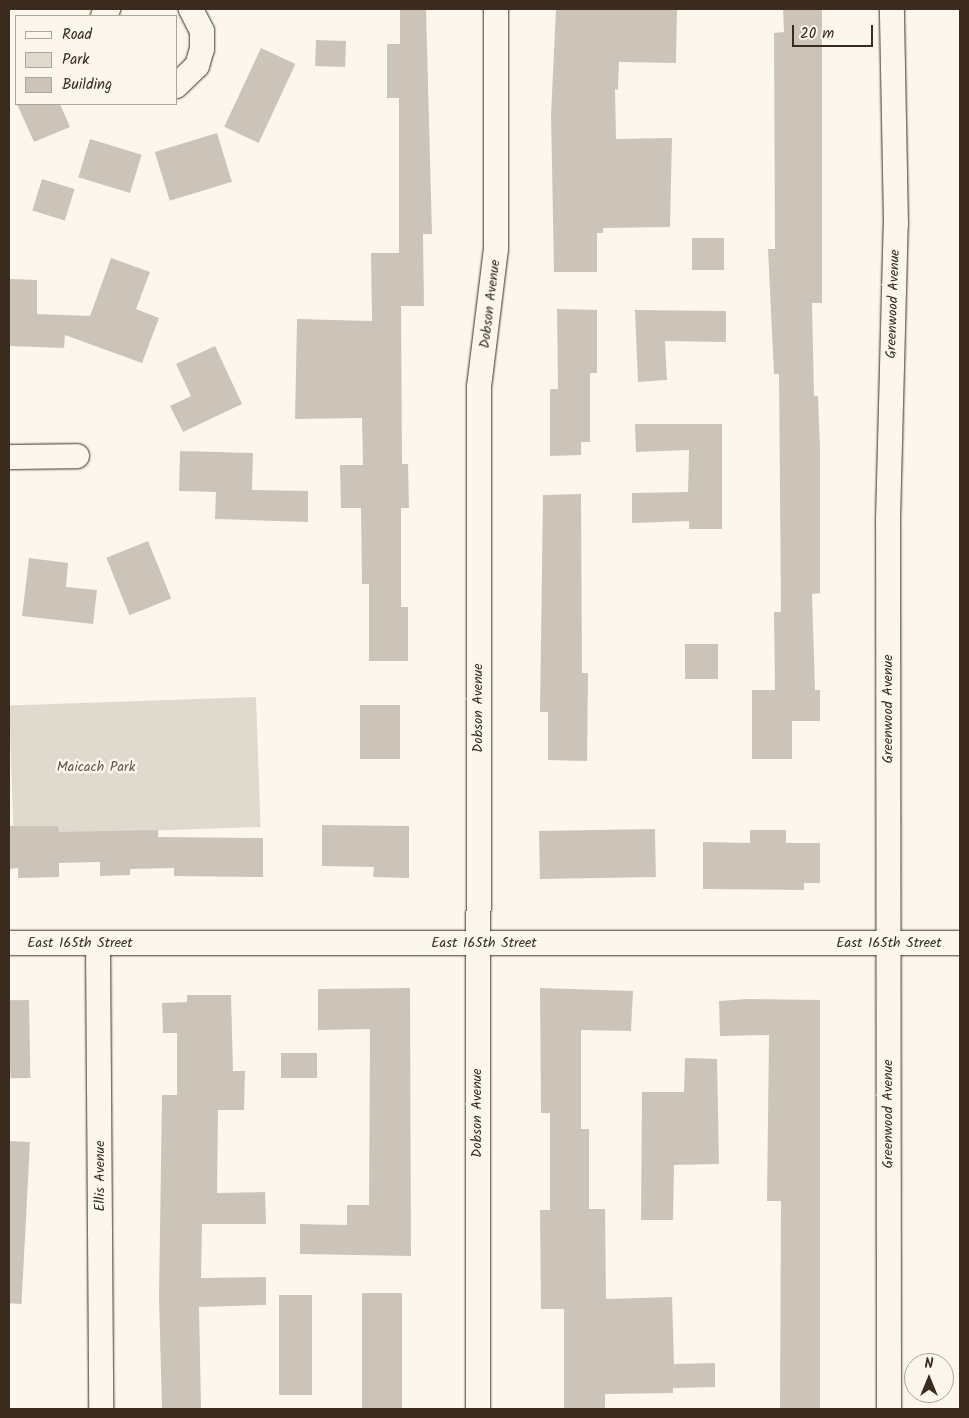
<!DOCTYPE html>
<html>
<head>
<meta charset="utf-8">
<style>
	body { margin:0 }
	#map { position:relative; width:969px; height:1418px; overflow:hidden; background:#fbf7ec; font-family:Kalam,sans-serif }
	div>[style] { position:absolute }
	.green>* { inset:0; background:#dfd9ce; transform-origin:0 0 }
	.building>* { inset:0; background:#ccc4b9; transform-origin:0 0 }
	.roads { filter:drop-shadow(0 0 1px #3b2a1e) drop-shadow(0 0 1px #3b2a1e) }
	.minor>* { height:24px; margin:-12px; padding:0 12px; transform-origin:12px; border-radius:12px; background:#fbf7ec }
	span { translate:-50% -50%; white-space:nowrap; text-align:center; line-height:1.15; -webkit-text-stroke:5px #fbf7ec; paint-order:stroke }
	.street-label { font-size:14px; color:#3b2a1e }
	.park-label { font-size:14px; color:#64564a }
	.frame { position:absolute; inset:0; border:10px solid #3b2a1e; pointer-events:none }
	.legend { position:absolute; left:15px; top:15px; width:162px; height:90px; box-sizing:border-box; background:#fbf7ec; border:1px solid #aea59a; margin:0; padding:6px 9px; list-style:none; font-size:15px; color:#3b2a1e }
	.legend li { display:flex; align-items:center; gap:10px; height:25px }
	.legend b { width:25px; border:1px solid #aea59a }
	.north { position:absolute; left:904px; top:1353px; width:50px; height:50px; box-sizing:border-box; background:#fbf7ec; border:1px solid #aea59a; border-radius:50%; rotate:0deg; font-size:14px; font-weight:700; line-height:20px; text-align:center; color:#3b2a1e }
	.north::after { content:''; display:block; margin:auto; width:18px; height:22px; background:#3b2a1e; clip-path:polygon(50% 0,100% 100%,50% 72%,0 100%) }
	.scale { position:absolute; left:792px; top:25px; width:81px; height:22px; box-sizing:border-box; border:2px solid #3b2a1e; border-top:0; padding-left:6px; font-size:15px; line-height:18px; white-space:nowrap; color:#3b2a1e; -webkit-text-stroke:4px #fbf7ec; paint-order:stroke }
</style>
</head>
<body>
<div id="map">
	<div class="green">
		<div style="left:256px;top:697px;width:130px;height:247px;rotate:88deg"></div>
	</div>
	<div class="building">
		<div style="clip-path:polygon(400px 9px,426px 9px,432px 234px,423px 234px,424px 306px,401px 306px,402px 464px,408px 464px,409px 508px,401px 508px,401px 607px,408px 607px,408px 661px,369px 661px,369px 584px,362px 584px,361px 508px,341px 508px,340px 465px,363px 465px,362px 418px,295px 419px,297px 319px,372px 321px,371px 253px,399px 253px,399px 98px,387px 98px,387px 44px,400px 44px)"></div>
		<div style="clip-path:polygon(556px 9px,677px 9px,676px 63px,619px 62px,618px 90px,615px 89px,616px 139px,672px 138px,670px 227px,603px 228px,603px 233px,597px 233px,597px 272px,554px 272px,551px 115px)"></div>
		<div style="clip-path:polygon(783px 9px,822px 9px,822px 303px,812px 303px,814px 396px,818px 396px,820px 450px,820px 593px,812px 594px,815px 690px,820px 690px,820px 721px,792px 721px,792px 759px,752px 759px,752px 690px,775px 690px,774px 612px,781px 612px,779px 374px,774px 374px,768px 249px,775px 249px,774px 33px,784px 32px)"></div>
		<div style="left:316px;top:40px;width:30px;height:26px;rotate:2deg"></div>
		<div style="left:261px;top:48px;width:38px;height:87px;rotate:25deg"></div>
		<div style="clip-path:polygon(17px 104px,60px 104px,70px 127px,34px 142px)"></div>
		<div style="left:217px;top:133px;width:51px;height:65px;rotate:73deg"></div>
		<div style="left:90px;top:139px;width:54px;height:40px;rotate:17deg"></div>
		<div style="left:42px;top:179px;width:34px;height:33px;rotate:17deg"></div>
		<div style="left:692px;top:238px;width:32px;height:32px"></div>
		<div style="clip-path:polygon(111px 258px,150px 272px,136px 309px,159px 318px,142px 363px,65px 335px,64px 348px,9px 346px,9px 279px,37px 280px,37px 314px,90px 316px)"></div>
		<div style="clip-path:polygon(557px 309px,597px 310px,597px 373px,590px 373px,590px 442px,581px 442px,581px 455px,550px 456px,550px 389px,558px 389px)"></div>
		<div style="clip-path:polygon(635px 310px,726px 311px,726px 342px,665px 341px,667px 380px,638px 382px)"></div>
		<div style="clip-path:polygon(215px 346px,242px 404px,183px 432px,170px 406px,191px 396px,176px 364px)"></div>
		<div style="clip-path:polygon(635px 424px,722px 424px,722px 529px,689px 529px,689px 521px,632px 523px,632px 493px,688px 492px,689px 450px,636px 452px)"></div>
		<div style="clip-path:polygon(180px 451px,253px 453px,252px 490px,308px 491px,308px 522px,215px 519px,216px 492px,179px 491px)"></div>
		<div style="clip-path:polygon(581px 494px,582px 673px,588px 673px,587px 761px,548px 760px,548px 712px,540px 712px,543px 495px)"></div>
		<div style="left:148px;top:541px;width:62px;height:45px;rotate:68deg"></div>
		<div style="clip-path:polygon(29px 558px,68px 563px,66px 587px,97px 590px,93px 624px,22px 616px)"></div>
		<div style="left:685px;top:644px;width:33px;height:35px"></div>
		<div style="left:360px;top:705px;width:40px;height:54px"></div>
		<div style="clip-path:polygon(322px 825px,409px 826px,409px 878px,373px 877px,374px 867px,322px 866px)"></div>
		<div style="clip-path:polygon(9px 826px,58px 826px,59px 832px,158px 830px,158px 837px,263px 838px,263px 877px,174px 876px,174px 868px,130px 869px,130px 875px,100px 876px,100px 862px,59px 863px,59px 877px,18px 878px,18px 868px,9px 869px)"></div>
		<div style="left:655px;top:829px;width:48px;height:116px;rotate:89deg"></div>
		<div style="clip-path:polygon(750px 830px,786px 830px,786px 843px,820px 843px,820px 883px,804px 883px,804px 890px,703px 889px,703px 842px,750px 843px)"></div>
		<div style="clip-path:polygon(410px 988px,411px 1256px,300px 1254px,300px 1224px,347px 1225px,347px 1205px,369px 1205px,370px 1029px,318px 1030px,318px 989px)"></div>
		<div style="clip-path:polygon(540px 988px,633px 991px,631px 1031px,581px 1030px,581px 1129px,589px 1129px,589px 1209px,605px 1209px,606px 1299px,672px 1297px,674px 1364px,715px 1363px,715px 1387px,673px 1388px,673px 1393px,605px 1394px,605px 1409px,564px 1409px,564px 1309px,541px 1309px,540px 1210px,550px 1210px,550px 1113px,541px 1113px)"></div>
		<div style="clip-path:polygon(187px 995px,231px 995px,233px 1071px,245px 1071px,244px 1110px,218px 1110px,217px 1193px,265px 1192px,266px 1224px,202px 1224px,201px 1278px,266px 1277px,266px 1305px,199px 1307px,201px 1409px,162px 1409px,159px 1297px,162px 1095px,177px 1095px,177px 1033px,163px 1033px,162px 1003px,187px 1002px)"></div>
		<div style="clip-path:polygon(748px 999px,820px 1000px,820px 1409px,780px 1409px,781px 1201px,767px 1201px,769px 1035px,720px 1036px,719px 1001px)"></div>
		<div style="left:29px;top:1000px;width:78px;height:20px;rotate:89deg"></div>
		<div style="left:281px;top:1053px;width:36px;height:25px"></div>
		<div style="clip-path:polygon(685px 1058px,717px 1059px,719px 1164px,674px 1165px,673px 1220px,641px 1220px,642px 1092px,684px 1092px)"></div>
		<div style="left:9px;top:1141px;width:21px;height:162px;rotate:3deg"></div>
		<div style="left:402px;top:1293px;width:116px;height:40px;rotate:90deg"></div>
		<div style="left:279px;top:1295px;width:33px;height:100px"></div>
	</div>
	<div class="roads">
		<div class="minor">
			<div style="left:103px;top:16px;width:9px;rotate:-54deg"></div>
			<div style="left:176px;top:86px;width:29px;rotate:-44deg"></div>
			<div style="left:197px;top:66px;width:18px;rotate:-74deg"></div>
			<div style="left:202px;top:49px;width:18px;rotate:-90deg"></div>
			<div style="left:202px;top:31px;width:25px;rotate:-117deg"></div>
			<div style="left:9px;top:457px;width:68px;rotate:-0.8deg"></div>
			<div style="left:9px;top:943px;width:951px"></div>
			<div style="left:98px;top:944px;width:465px;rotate:89.6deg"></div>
			<div style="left:478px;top:1409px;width:1022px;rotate:-89.94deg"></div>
			<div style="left:479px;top:387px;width:139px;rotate:-83deg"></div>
			<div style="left:496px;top:249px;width:240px;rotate:-90deg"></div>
			<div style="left:889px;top:1409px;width:889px;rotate:-90.06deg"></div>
			<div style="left:888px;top:520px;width:296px;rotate:-88.5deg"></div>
			<div style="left:896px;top:224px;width:215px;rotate:-91.1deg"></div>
		</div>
	</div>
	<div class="street-label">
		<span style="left:490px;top:304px;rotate:-83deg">Dobson Avenue</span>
		<span style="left:893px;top:304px;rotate:-88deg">Greenwood Avenue</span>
		<span style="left:478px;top:708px;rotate:-90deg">Dobson Avenue</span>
		<span style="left:888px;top:709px;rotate:-90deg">Greenwood Avenue</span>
		<span style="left:80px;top:943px">East 165th Street</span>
		<span style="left:484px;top:943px">East 165th Street</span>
		<span style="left:889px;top:943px">East 165th Street</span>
		<span style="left:477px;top:1113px;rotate:-90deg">Dobson Avenue</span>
		<span style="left:888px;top:1114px;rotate:-90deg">Greenwood Avenue</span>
		<span style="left:100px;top:1176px;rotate:-90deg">Ellis Avenue</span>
	</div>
	<div class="park-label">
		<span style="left:96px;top:767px">Maicach Park</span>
	</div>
	<div class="frame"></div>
	<ul class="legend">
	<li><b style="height:6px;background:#fbf7ec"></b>Road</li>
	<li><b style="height:14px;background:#dfd9ce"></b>Park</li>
	<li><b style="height:14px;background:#ccc4b9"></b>Building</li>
	</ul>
	<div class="north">N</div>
	<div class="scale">20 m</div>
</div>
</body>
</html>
